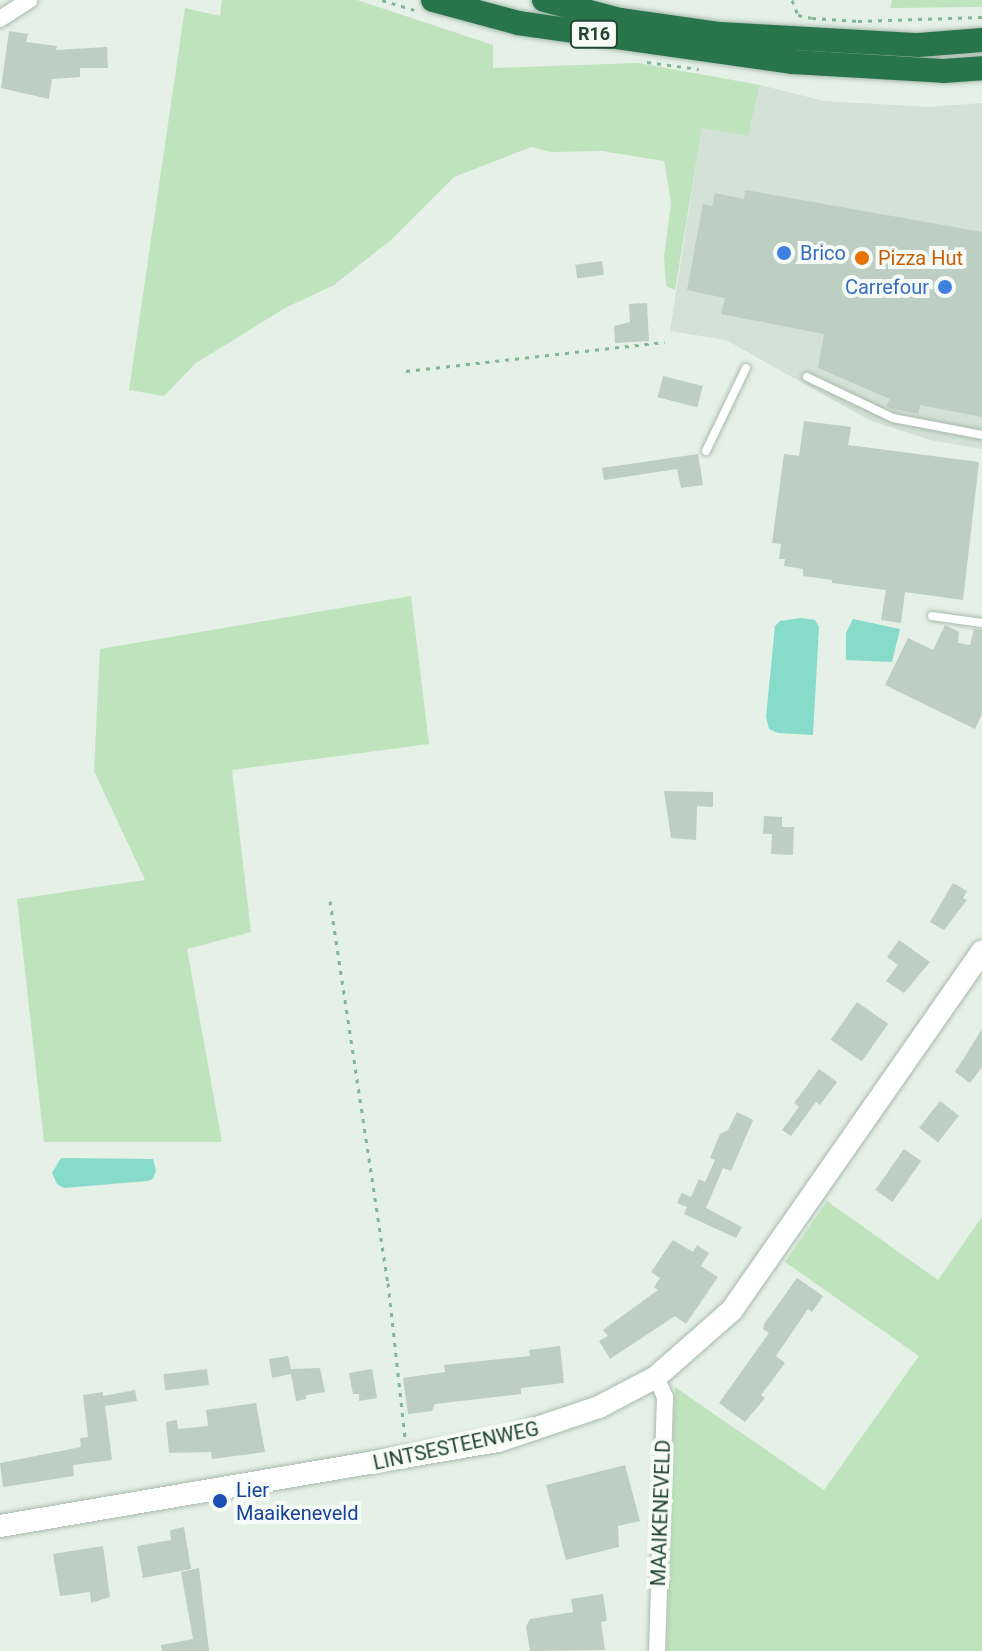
<!DOCTYPE html>
<html>
<head>
<meta charset="utf-8">
<style>
	body { margin:0 }
	#map { position:relative; width:982px; height:1651px; overflow:hidden; background:#e5f0e7; font-family:Roboto,sans-serif }
	div>[style] { position:absolute }
	.built>* { inset:0; background:#d3e1d6 }
	.green>* { inset:0; background:#bfe3bc }
	.water>* { inset:0; background:#87dbcb }
	.building>* { inset:0; background:#bdcec2; transform-origin:0 0 }
	.path>* { height:3px; margin-top:-1.5px; transform-origin:0; background:repeating-linear-gradient(90deg,#82b794 0 4px,transparent 0 10px) }
	.roads { filter:drop-shadow(0 0 2px #a6b9ac) drop-shadow(0 0 2px #a6b9ac) }
	.lane>* { height:8px; margin:-4px; padding:0 4px; transform-origin:4px; border-radius:4px; background:#fff }
	.street>* { height:16px; margin:-8px; padding:0 8px; transform-origin:8px; border-radius:8px; background:#fff }
	.secondary>* { height:22px; margin:-11px; padding:0 11px; transform-origin:11px; border-radius:11px; background:#fff }
	.highway>* { height:24px; margin:-12px; padding:0 12px; transform-origin:12px; border-radius:12px; background:#29754b }
	.dots>* { width:22px; height:22px; translate:-50% -50%; box-sizing:border-box; border:4px solid #f7fbf7; border-radius:50% }
	span { translate:-50% -50%; white-space:nowrap; text-align:center; line-height:1.15; -webkit-text-stroke:8px #f7fbf7; paint-order:stroke }
	.shield-label span { padding:2px 6px; background:#f7fbf7; border:2px solid; border-radius:6px; -webkit-text-stroke-width:0 }
	.shield-label { font-size:18px; color:#21452f; font-weight:700 }
	.shop-label { font-size:20px; color:#366cbe }
	.left { translate:0 -50%; text-align:left }
	.right { translate:-100% -50%; text-align:right }
	.food-label { font-size:20px; color:#c56008 }
	.street-label { font-size:20px; color:#21452f }
	.transit-label { font-size:20px; color:#164399 }
</style>
</head>
<body>
<div id="map">
	<div class="built">
		<div style="clip-path:polygon(760px 85px,824px 101px,929px 107px,982px 103px,982px 449px,930px 440px,869px 420px,726px 340px,670px 331px,702px 128px,748px 136px)"></div>
	</div>
	<div class="green">
		<div style="clip-path:polygon(222px 0,357px 0,493px 45px,493px 68px,638px 63px,760px 85px,748px 136px,702px 128px,675px 290px,666px 286px,664px 257px,671px 203px,664px 161px,602px 151px,551px 152px,531px 147px,454px 177px,392px 239px,334px 285px,285px 308px,196px 363px,164px 396px,129px 390px,185px 8px,220px 16px)"></div>
		<div style="clip-path:polygon(892px 0,982px 0,982px 7px,890px 8px)"></div>
		<div style="clip-path:polygon(411px 596px,429px 744px,232px 770px,251px 932px,187px 949px,222px 1142px,44px 1142px,17px 899px,145px 880px,94px 771px,100px 649px)"></div>
		<div style="clip-path:polygon(827px 1201px,938px 1280px,982px 1217px,982px 1651px,667px 1651px,675px 1387px,824px 1490px,919px 1356px,785px 1262px)"></div>
	</div>
	<div class="water">
		<div style="clip-path:polygon(801px 618px,815px 620px,819px 627px,813px 735px,778px 733px,769px 729px,766px 717px,775px 626px,780px 621px)"></div>
		<div style="clip-path:polygon(853px 619px,900px 629px,892px 662px,846px 660px,846px 633px)"></div>
		<div style="clip-path:polygon(61px 1158px,153px 1159px,156px 1171px,153px 1179px,147px 1181px,64px 1188px,57px 1184px,52px 1173px)"></div>
	</div>
	<div class="building">
		<div style="clip-path:polygon(9px 31px,28px 34px,26px 42px,57px 46px,56px 50px,107px 47px,108px 68px,80px 68px,80px 77px,52px 79px,49px 99px,1px 88px)"></div>
		<div style="clip-path:polygon(745px 190px,982px 232px,982px 417px,920px 405px,918px 414px,893px 409px,886px 406px,890px 399px,818px 368px,824px 334px,721px 314px,725px 298px,687px 290px,703px 204px,712px 206px,715px 193px,744px 199px)"></div>
		<div style="left:602px;top:261px;width:14px;height:27px;rotate:82deg"></div>
		<div style="clip-path:polygon(647px 303px,649px 341px,615px 343px,614px 326px,630px 322px,629px 304px)"></div>
		<div style="left:663px;top:376px;width:41px;height:22px;rotate:14deg"></div>
		<div style="clip-path:polygon(804px 421px,851px 427px,848px 445px,979px 462px,963px 600px,905px 592px,901px 623px,881px 620px,886px 590px,832px 583px,832px 580px,803px 576px,803px 569px,784px 566px,785px 559px,779px 559px,781px 544px,772px 543px,784px 454px,799px 456px)"></div>
		<div style="clip-path:polygon(698px 454px,703px 485px,681px 488px,677px 469px,604px 480px,602px 468px)"></div>
		<div style="clip-path:polygon(945px 625px,959px 632px,958px 643px,970px 645px,974px 629px,982px 630px,982px 714px,975px 729px,885px 685px,908px 638px,933px 650px)"></div>
		<div style="clip-path:polygon(664px 791px,713px 792px,713px 807px,697px 806px,696px 840px,671px 838px)"></div>
		<div style="clip-path:polygon(764px 816px,782px 817px,782px 827px,794px 827px,793px 855px,771px 854px,772px 834px,763px 834px)"></div>
		<div style="clip-path:polygon(953px 883px,967px 891px,963px 898px,967px 900px,944px 930px,930px 922px)"></div>
		<div style="clip-path:polygon(899px 940px,930px 962px,904px 993px,886px 981px,898px 965px,887px 957px)"></div>
		<div style="left:857px;top:1002px;width:38px;height:46px;rotate:35deg"></div>
		<div style="clip-path:polygon(982px 1029px,982px 1067px,970px 1083px,955px 1072px)"></div>
		<div style="clip-path:polygon(819px 1069px,837px 1082px,820px 1105px,816px 1102px,791px 1136px,782px 1130px,799px 1107px,794px 1103px)"></div>
		<div style="left:940px;top:1101px;width:24px;height:34px;rotate:38deg"></div>
		<div style="clip-path:polygon(737px 1112px,753px 1120px,731px 1171px,723px 1168px,706px 1208px,742px 1227px,736px 1238px,684px 1214px,687px 1207px,677px 1203px,682px 1193px,691px 1197px,699px 1179px,705px 1182px,715px 1160px,710px 1158px,720px 1134px,728px 1130px)"></div>
		<div style="left:904px;top:1149px;width:21px;height:50px;rotate:35deg"></div>
		<div style="clip-path:polygon(673px 1240px,693px 1252px,697px 1245px,709px 1253px,701px 1266px,718px 1277px,686px 1324px,675px 1316px,610px 1359px,599px 1341px,608px 1336px,603px 1330px,658px 1290px,654px 1287px,660px 1278px,651px 1272px)"></div>
		<div style="clip-path:polygon(797px 1278px,823px 1296px,812px 1312px,808px 1309px,776px 1356px,785px 1363px,761px 1395px,765px 1398px,745px 1422px,719px 1403px,769px 1333px,763px 1329px,764px 1324px)"></div>
		<div style="clip-path:polygon(560px 1346px,564px 1383px,521px 1388px,521px 1394px,435px 1404px,432px 1411px,408px 1414px,403px 1378px,445px 1372px,444px 1365px,530px 1356px,529px 1350px)"></div>
		<div style="clip-path:polygon(288px 1356px,291px 1369px,320px 1368px,325px 1392px,306px 1395px,306px 1399px,296px 1401px,291px 1374px,272px 1378px,269px 1359px)"></div>
		<div style="left:207px;top:1369px;width:16px;height:44px;rotate:83deg"></div>
		<div style="clip-path:polygon(372px 1369px,377px 1398px,359px 1401px,359px 1394px,353px 1394px,349px 1373px)"></div>
		<div style="clip-path:polygon(135px 1390px,137px 1401px,105px 1406px,112px 1460px,73px 1465px,74px 1476px,3px 1487px,0 1463px,81px 1447px,80px 1438px,88px 1437px,83px 1395px,103px 1392px,103px 1396px)"></div>
		<div style="clip-path:polygon(256px 1403px,265px 1452px,212px 1459px,211px 1452px,169px 1453px,166px 1422px,177px 1420px,178px 1429px,208px 1426px,206px 1410px)"></div>
		<div style="clip-path:polygon(625px 1465px,640px 1521px,618px 1526px,619px 1547px,566px 1560px,546px 1485px)"></div>
		<div style="clip-path:polygon(184px 1527px,191px 1569px,143px 1578px,137px 1546px,171px 1540px,170px 1530px)"></div>
		<div style="clip-path:polygon(103px 1546px,110px 1597px,91px 1603px,90px 1592px,60px 1596px,53px 1554px)"></div>
		<div style="clip-path:polygon(199px 1568px,209px 1651px,162px 1651px,161px 1645px,193px 1639px,181px 1572px)"></div>
		<div style="clip-path:polygon(603px 1594px,607px 1621px,601px 1622px,605px 1650px,530px 1651px,526px 1627px,530px 1619px,573px 1612px,571px 1599px)"></div>
	</div>
	<div class="path">
		<div style="left:382px;top:0;width:37px;rotate:17deg"></div>
		<div style="left:792px;top:0;width:16px;rotate:68deg"></div>
		<div style="left:798px;top:15px;width:14px;rotate:12deg"></div>
		<div style="left:812px;top:18px;width:46px;rotate:3.7deg"></div>
		<div style="left:858px;top:21px;width:124px;rotate:-1.8deg"></div>
		<div style="left:647px;top:62px;width:52px;rotate:7.7deg"></div>
		<div style="left:406px;top:371px;width:260px;rotate:-6.4deg"></div>
		<div style="left:330px;top:901px;width:386px;rotate:81.4deg"></div>
		<div style="left:388px;top:1283px;width:156px;rotate:83.7deg"></div>
	</div>
	<div class="roads">
		<div class="lane">
			<div style="left:807px;top:377px;width:95px;rotate:25.5deg"></div>
			<div style="left:893px;top:418px;width:91px;rotate:10.8deg"></div>
			<div style="left:706px;top:451px;width:92px;rotate:-64.3deg"></div>
			<div style="left:932px;top:616px;width:50px;rotate:8deg"></div>
		</div>
		<div class="street">
			<div style="left:0;top:19px;width:35px;rotate:-33deg"></div>
			<div style="left:656px;top:1377px;width:22px;rotate:66deg"></div>
			<div style="left:665px;top:1397px;width:254px;rotate:91.8deg"></div>
		</div>
		<div class="secondary">
			<div style="left:0;top:1526px;width:505px;rotate:-9.69deg"></div>
			<div style="left:498px;top:1441px;width:107px;rotate:-18.6deg"></div>
			<div style="left:599px;top:1407px;width:64px;rotate:-27.8deg"></div>
			<div style="left:656px;top:1377px;width:101px;rotate:-41.4deg"></div>
			<div style="left:732px;top:1310px;width:437px;rotate:-55.1deg"></div>
		</div>
		<div class="highway">
			<div style="left:433px;top:0;width:88px;rotate:15.1deg"></div>
			<div style="left:518px;top:23px;width:278px;rotate:8.1deg"></div>
			<div style="left:793px;top:62px;width:150px;rotate:3.4deg"></div>
			<div style="left:943px;top:71px;width:39px;rotate:-4deg"></div>
			<div style="left:544px;top:0;width:79px;rotate:14.7deg"></div>
			<div style="left:620px;top:20px;width:101px;rotate:8deg"></div>
			<div style="left:720px;top:34px;width:199px;rotate:3.2deg"></div>
			<div style="left:919px;top:45px;width:63px;rotate:-4.5deg"></div>
		</div>
	</div>
	<div class="dots">
		<div style="left:784px;top:253px;background:#3f7fe0"></div>
		<div style="left:862px;top:258px;background:#e8710a"></div>
		<div style="left:945px;top:287px;background:#3f7fe0"></div>
		<div style="left:220px;top:1501px;background:#1a4fb4"></div>
	</div>
	<div class="shield-label">
		<span style="left:594px;top:34px">R16</span>
	</div>
	<div class="shop-label">
		<span class="left" style="left:800px;top:253px">Brico</span>
		<span class="right" style="left:929px;top:287px">Carrefour</span>
	</div>
	<div class="food-label">
		<span class="left" style="left:878px;top:258px">Pizza Hut</span>
	</div>
	<div class="street-label">
		<span style="left:456px;top:1446px;rotate:-12deg">LINTSESTEENWEG</span>
		<span style="left:661px;top:1513px;rotate:-88deg">MAAIKENEVELD</span>
	</div>
	<div class="transit-label">
		<span class="left" style="left:236px;top:1502px">Lier<br>Maaikeneveld</span>
	</div>
</div>
</body>
</html>
